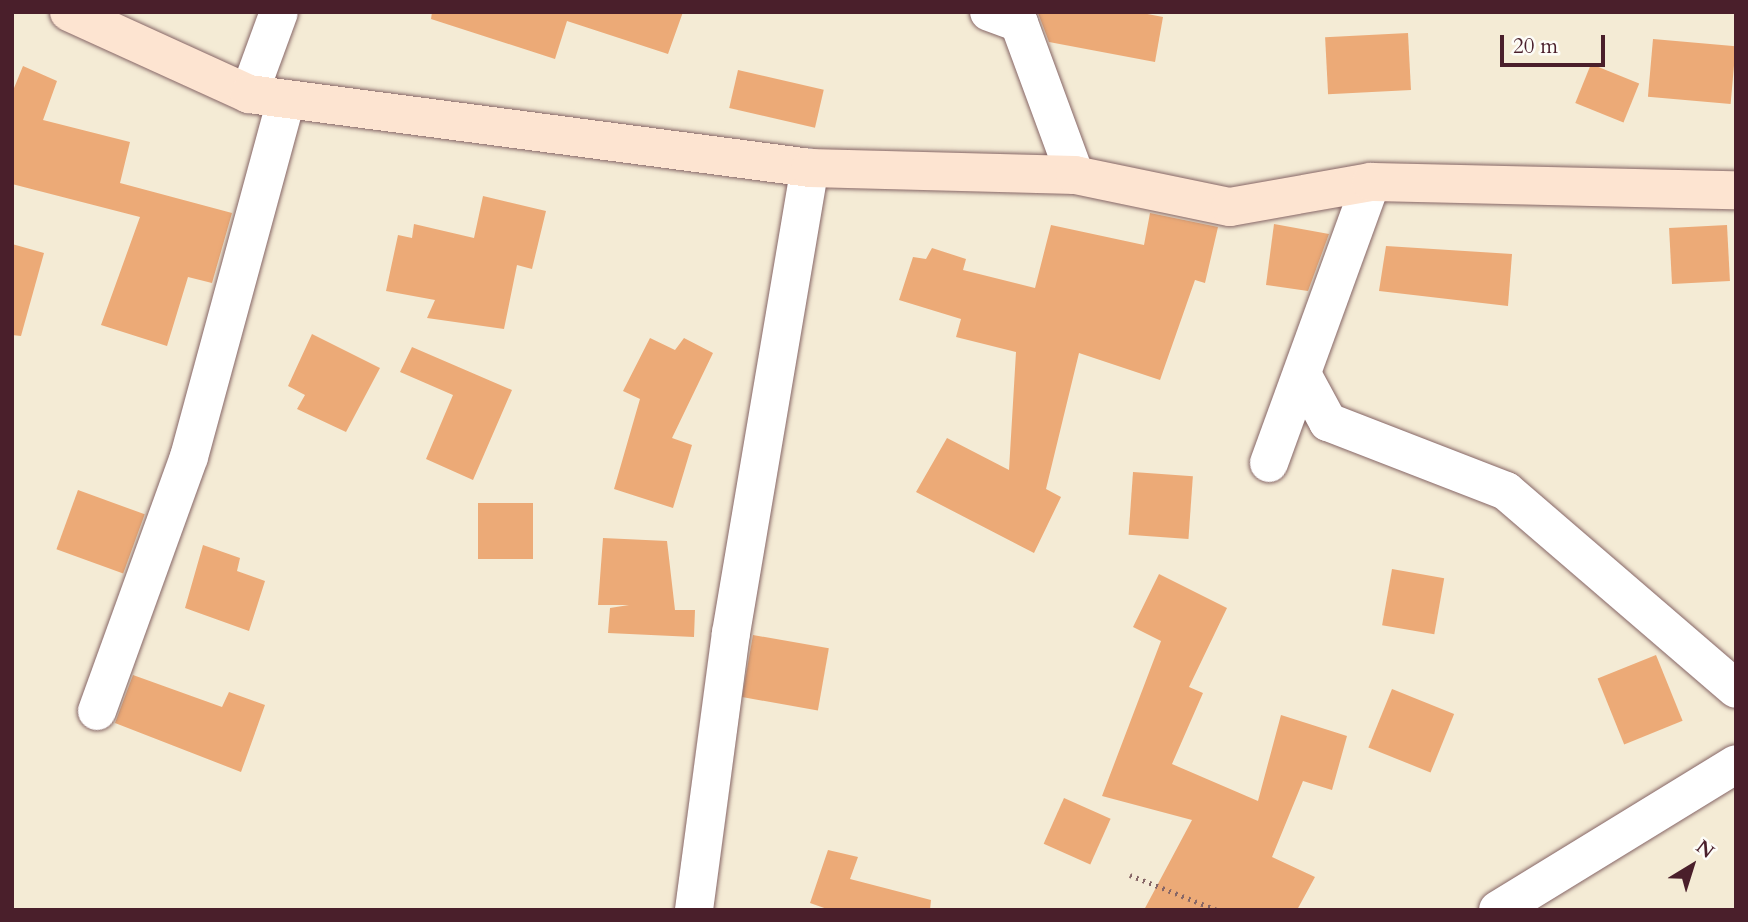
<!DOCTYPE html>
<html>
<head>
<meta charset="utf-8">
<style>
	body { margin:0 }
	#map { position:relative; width:1748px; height:922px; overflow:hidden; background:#f4ebd5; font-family:Cardo,serif }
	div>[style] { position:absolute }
	.building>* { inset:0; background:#ecaa77; transform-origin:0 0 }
	.path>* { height:4.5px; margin-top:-2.25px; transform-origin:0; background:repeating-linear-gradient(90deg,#866666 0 2px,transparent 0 7px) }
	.roads { filter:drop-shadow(0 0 2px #866666) drop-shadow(0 0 2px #866666) }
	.street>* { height:38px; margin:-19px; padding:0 19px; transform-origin:19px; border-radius:19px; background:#fff }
	.secondary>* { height:38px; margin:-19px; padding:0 19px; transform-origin:19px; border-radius:19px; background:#fde4d1 }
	span { translate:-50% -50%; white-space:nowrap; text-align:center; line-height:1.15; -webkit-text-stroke:5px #fdfcf7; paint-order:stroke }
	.frame { position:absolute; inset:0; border:14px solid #4a1f2b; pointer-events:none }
	.north { position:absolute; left:1657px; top:831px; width:70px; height:70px; -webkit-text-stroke:5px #fdfcf7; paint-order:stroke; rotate:38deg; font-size:19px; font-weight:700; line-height:28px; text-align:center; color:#4a1f2b }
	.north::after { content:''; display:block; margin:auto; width:24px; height:32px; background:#4a1f2b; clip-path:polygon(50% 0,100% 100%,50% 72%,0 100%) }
	.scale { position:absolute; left:1500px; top:35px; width:105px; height:32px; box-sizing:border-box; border:4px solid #4a1f2b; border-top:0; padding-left:9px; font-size:21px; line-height:24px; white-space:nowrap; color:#4a1f2b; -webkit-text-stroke:5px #fdfcf7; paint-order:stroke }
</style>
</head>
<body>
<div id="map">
	<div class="building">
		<div style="clip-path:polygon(432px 12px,683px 12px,668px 54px,567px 21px,555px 59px,431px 19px)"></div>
		<div style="clip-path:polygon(1137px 12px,1163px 17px,1155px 62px,1049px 42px,1038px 13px)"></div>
		<div style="left:1408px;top:33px;width:57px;height:83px;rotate:87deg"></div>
		<div style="left:1653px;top:39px;width:83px;height:58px;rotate:5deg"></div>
		<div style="left:1591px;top:64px;width:52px;height:42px;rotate:22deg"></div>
		<div style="clip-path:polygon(23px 66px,57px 81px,43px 120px,130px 142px,120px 183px,232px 213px,212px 283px,188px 277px,167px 346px,101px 325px,140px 217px,12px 184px,12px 93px)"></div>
		<div style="left:738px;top:70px;width:88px;height:39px;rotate:13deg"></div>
		<div style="clip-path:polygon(483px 196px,546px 211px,532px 269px,517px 265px,504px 329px,427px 318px,435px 300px,386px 291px,398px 235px,412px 238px,414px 224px,474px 238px)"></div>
		<div style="clip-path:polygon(1150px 213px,1218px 227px,1205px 283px,1195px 280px,1160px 380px,1079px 353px,1046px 489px,1061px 497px,1034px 553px,916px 492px,947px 438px,1009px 470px,1016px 352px,956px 337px,961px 319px,899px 300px,913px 257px,926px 259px,932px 248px,966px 259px,963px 270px,1035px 288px,1051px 225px,1144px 245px)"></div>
		<div style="clip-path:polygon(1274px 224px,1329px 234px,1308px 291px,1266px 285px)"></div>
		<div style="left:1727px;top:225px;width:56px;height:58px;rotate:87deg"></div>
		<div style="clip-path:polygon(12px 244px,44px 253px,21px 336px,12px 335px)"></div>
		<div style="clip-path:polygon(1386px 246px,1512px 254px,1508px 306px,1379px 291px)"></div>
		<div style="clip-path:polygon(312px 334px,380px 368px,346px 432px,297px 409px,305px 395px,288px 386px)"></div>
		<div style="clip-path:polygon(650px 338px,675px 350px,684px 338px,713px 353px,672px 438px,692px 445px,673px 508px,614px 489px,640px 399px,623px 391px)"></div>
		<div style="clip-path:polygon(412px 347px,512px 390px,473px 480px,426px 459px,453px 395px,400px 372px)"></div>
		<div style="left:1133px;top:472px;width:60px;height:63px;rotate:4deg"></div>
		<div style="left:78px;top:490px;width:71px;height:63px;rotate:20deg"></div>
		<div style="left:478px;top:503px;width:55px;height:56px"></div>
		<div style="clip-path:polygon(603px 538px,667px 541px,675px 610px,695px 610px,694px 637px,608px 633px,610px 608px,629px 605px,598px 605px)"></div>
		<div style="clip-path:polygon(203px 545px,240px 558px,237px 571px,265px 581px,249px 631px,185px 608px)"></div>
		<div style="left:1392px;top:569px;width:53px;height:57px;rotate:10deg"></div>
		<div style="clip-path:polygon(1159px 574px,1227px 608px,1189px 687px,1203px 693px,1172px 764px,1258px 801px,1281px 715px,1347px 736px,1332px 790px,1303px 781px,1272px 857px,1315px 877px,1297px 910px,1144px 910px,1192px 820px,1102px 796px,1161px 641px,1133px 627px)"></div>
		<div style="left:753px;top:635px;width:77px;height:63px;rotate:10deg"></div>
		<div style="left:1656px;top:655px;width:71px;height:63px;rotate:68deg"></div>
		<div style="clip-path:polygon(133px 675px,222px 707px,229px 692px,265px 705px,241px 772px,115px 723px)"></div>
		<div style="left:1392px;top:689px;width:67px;height:63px;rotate:22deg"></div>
		<div style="left:1064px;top:798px;width:51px;height:50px;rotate:24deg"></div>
		<div style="clip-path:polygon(828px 850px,858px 857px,850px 879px,931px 900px,930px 910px,830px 910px,810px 903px)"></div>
	</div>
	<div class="path">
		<div style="left:1130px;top:875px;width:94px;rotate:21.9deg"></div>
	</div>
	<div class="roads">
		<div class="street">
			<div style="left:989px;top:12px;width:32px;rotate:20deg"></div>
			<div style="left:1019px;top:23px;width:162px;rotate:69.8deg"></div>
			<div style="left:249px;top:94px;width:87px;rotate:-69.9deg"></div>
			<div style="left:1302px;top:374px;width:55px;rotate:61.6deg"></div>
			<div style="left:1328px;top:422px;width:191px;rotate:21.2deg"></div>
			<div style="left:1506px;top:491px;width:303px;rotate:40.7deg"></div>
			<div style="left:1269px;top:463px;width:299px;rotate:-70deg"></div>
			<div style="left:97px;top:711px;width:270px;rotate:-70.1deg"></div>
			<div style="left:189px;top:457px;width:371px;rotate:-74.8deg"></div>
			<div style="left:694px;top:910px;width:279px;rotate:-82.4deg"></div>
			<div style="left:731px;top:633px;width:472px;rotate:-80.4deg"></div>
			<div style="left:1498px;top:910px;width:279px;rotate:-31.5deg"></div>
		</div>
		<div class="secondary">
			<div style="left:69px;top:12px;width:198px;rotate:24.5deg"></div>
			<div style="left:249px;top:94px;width:566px;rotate:7.51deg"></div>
			<div style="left:810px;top:168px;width:265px;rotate:1.5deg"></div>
			<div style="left:1075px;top:175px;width:158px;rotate:11.7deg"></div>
			<div style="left:1230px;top:207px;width:143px;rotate:-10.1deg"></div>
			<div style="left:1371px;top:182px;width:365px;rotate:1.3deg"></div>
		</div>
	</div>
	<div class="frame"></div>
	<div class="north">N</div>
	<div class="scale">20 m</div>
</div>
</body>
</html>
